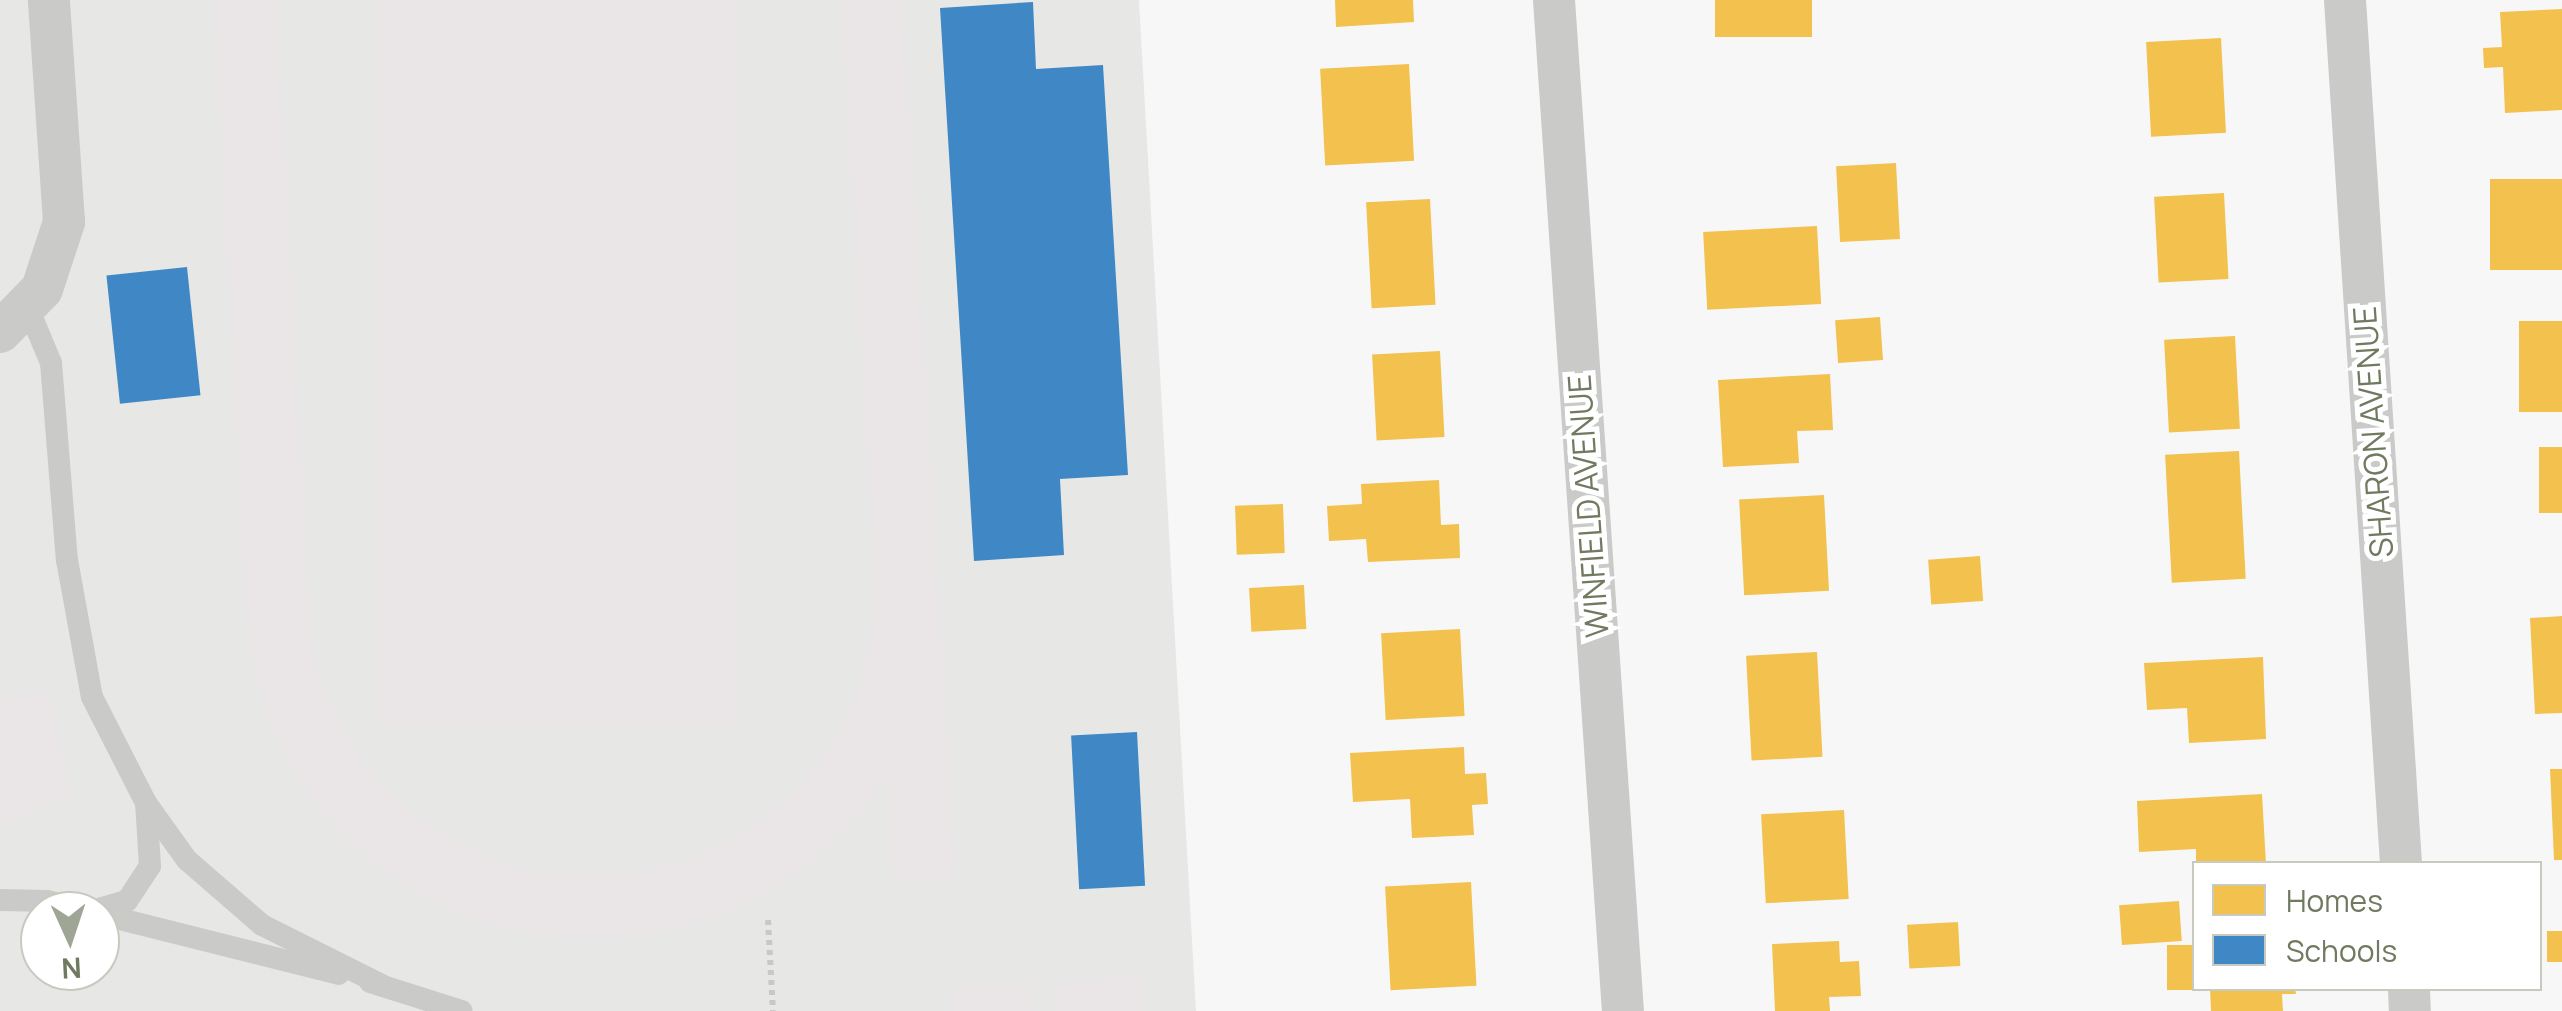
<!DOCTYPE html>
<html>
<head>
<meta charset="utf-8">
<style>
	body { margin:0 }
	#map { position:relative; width:2562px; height:1011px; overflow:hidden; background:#f8f7f8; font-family:Manrope,sans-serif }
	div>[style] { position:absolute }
	.built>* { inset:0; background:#e7e8e6 }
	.green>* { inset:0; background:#eae6e8; transform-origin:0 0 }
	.homes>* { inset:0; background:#f2c14e; transform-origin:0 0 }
	.schools>* { inset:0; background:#3f88c5; transform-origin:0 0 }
	.path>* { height:6px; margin-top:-3px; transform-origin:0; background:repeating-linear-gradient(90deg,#c8c8c6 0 5px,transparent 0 10px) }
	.service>* { height:22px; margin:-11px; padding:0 11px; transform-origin:11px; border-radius:11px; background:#cacbc9 }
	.minor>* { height:42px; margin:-21px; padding:0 21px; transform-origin:21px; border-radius:21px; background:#cacbc9 }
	span { translate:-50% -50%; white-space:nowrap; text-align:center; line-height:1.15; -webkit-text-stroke:10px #fff; paint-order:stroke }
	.street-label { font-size:32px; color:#707a60 }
	.legend { position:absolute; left:2192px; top:861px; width:350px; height:130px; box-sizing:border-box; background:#fff; border:2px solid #c6cabf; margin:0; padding:12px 18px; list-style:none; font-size:30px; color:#707a60 }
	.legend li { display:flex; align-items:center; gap:20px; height:50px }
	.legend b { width:50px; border:2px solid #c6cabf }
	.north { position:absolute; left:20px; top:891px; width:100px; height:100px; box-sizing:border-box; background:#fff; border:2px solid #c6cabf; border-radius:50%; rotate:177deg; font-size:28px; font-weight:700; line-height:40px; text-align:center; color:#707a60 }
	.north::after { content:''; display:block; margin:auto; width:35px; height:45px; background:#a0a695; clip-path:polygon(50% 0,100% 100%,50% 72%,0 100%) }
</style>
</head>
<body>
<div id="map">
	<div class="built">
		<div style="clip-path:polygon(evenodd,0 0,1139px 0,1196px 1011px,0 1011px,0 0,40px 911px,100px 911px,100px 971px,40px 971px,40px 911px)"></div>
	</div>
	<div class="green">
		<div style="clip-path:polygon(214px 0,277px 0,309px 612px,316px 661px,332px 707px,355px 751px,385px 788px,423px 821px,464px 847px,510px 866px,559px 875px,608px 876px,657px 869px,704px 854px,747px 830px,786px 799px,819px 762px,844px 721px,863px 675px,872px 627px,874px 578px,841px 0,903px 0,956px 877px,893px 880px,887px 778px,829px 846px,782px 883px,729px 912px,671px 930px,612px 939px,551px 937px,492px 926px,436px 903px,385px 871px,340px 832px,302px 785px,274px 732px,255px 675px,246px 615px)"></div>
		<div style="left:377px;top:0;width:360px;height:726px"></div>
		<div style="clip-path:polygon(51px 692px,71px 794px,0 825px,0 696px)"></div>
		<div style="left:1140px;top:977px;width:34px;height:83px;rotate:87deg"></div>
		<div style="clip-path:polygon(1032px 983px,1034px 1011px,951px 1011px,950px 988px)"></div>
	</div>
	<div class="homes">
		<div style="clip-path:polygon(1335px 0,1413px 0,1414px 22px,1336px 27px)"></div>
		<div style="left:1715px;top:0;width:97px;height:37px"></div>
		<div style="clip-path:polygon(2562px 9px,2562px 110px,2505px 113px,2503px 67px,2484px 68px,2483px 48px,2502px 47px,2500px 12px)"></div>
		<div style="left:2221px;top:38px;width:95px;height:75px;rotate:87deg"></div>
		<div style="left:1409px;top:64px;width:97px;height:89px;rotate:87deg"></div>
		<div style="left:1896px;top:163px;width:76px;height:60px;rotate:87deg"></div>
		<div style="left:2562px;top:179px;width:91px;height:72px;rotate:90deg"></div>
		<div style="left:2224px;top:193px;width:86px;height:70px;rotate:87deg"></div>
		<div style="left:1430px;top:199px;width:106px;height:64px;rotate:87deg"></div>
		<div style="left:1817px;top:226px;width:78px;height:114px;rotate:87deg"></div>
		<div style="left:1880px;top:317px;width:43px;height:45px;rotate:86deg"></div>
		<div style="left:2562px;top:321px;width:91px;height:43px;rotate:90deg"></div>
		<div style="left:2235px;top:336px;width:93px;height:71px;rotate:87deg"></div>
		<div style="left:1440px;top:351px;width:86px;height:68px;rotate:87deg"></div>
		<div style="clip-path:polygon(1830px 374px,1833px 430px,1797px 431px,1799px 463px,1723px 467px,1718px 380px)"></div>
		<div style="left:2562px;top:447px;width:66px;height:23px;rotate:90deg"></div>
		<div style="left:2239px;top:451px;width:128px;height:74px;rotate:87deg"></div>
		<div style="clip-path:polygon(1439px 480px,1441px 525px,1459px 524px,1460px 558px,1368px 562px,1366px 539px,1329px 541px,1327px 506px,1362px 504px,1361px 484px)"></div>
		<div style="left:1824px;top:495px;width:96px;height:85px;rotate:87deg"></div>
		<div style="left:1283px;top:504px;width:49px;height:48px;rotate:88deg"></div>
		<div style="left:1980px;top:556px;width:45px;height:52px;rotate:86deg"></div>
		<div style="left:1304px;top:585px;width:44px;height:55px;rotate:87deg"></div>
		<div style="clip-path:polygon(2562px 616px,2562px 713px,2535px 714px,2530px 618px)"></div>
		<div style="left:1460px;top:629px;width:87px;height:79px;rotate:87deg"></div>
		<div style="left:1817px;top:652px;width:105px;height:71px;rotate:87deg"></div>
		<div style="clip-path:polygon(2263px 657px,2266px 739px,2189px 743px,2187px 708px,2147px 710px,2144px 663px)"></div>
		<div style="clip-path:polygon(1464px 747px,1465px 774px,1486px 773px,1488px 804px,1472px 805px,1474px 835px,1412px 838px,1410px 799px,1353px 802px,1350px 753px)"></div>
		<div style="clip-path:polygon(2550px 769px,2562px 769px,2562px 860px,2554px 860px)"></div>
		<div style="clip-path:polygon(2262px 794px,2266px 864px,2196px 864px,2196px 849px,2139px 852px,2137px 801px)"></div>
		<div style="left:1844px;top:810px;width:89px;height:83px;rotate:87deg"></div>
		<div style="left:1471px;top:882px;width:104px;height:86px;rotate:87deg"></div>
		<div style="left:2179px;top:901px;width:40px;height:60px;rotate:86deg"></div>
		<div style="left:1958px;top:922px;width:44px;height:51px;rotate:87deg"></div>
		<div style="left:2562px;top:931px;width:31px;height:15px;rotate:90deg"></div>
		<div style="clip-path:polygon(1839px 941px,1840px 962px,1859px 961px,1861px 996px,1829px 997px,1830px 1011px,1775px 1011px,1772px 944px)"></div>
		<div style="left:2194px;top:945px;width:45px;height:27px;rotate:90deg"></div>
		<div style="clip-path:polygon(2210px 988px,2295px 988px,2296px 994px,2282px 994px,2283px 1011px,2211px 1011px)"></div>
	</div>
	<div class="schools">
		<div style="clip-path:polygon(1033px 2px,1036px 69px,1103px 65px,1128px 475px,1060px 479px,1064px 555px,974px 561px,940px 8px)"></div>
		<div style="left:187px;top:267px;width:129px;height:81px;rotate:84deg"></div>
		<div style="left:1137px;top:732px;width:154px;height:66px;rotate:87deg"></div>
	</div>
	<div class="path">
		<div style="left:768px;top:920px;width:91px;rotate:86.9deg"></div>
	</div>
	<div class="service">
		<div style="left:28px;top:308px;width:60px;rotate:67.3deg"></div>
		<div style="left:51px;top:363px;width:198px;rotate:85.4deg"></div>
		<div style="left:67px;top:560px;width:139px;rotate:79.7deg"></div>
		<div style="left:92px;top:697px;width:119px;rotate:63deg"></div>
		<div style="left:146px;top:803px;width:70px;rotate:54.3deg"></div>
		<div style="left:187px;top:860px;width:99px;rotate:40.9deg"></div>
		<div style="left:262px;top:925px;width:134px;rotate:26.6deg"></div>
		<div style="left:0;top:900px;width:47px;rotate:1.2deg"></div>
		<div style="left:47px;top:901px;width:43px;rotate:13.4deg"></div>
		<div style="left:95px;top:910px;width:33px;rotate:-16deg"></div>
		<div style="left:127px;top:901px;width:42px;rotate:-56.7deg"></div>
		<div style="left:150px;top:866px;width:63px;rotate:-93.6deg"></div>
		<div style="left:100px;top:914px;width:246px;rotate:14.1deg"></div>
		<div style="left:370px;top:982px;width:96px;rotate:17.5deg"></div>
	</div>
	<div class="minor">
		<div style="left:1554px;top:0;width:1013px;rotate:86.1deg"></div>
		<div style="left:2345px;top:0;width:866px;rotate:86.29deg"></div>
		<div style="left:0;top:332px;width:60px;rotate:-45.7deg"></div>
		<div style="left:42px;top:289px;width:71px;rotate:-71.8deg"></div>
		<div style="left:64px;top:222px;width:223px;rotate:-93.9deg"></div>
		<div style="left:2409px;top:988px;width:23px;rotate:88deg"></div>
	</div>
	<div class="street-label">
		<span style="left:2373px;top:432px;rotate:-94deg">SHARON AVENUE</span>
		<span style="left:1588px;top:506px;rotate:-94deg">WINFIELD AVENUE</span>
	</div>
	<ul class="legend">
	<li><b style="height:28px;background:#f2c14e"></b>Homes</li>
	<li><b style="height:28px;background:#3f88c5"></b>Schools</li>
	</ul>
	<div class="north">N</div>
</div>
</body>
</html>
